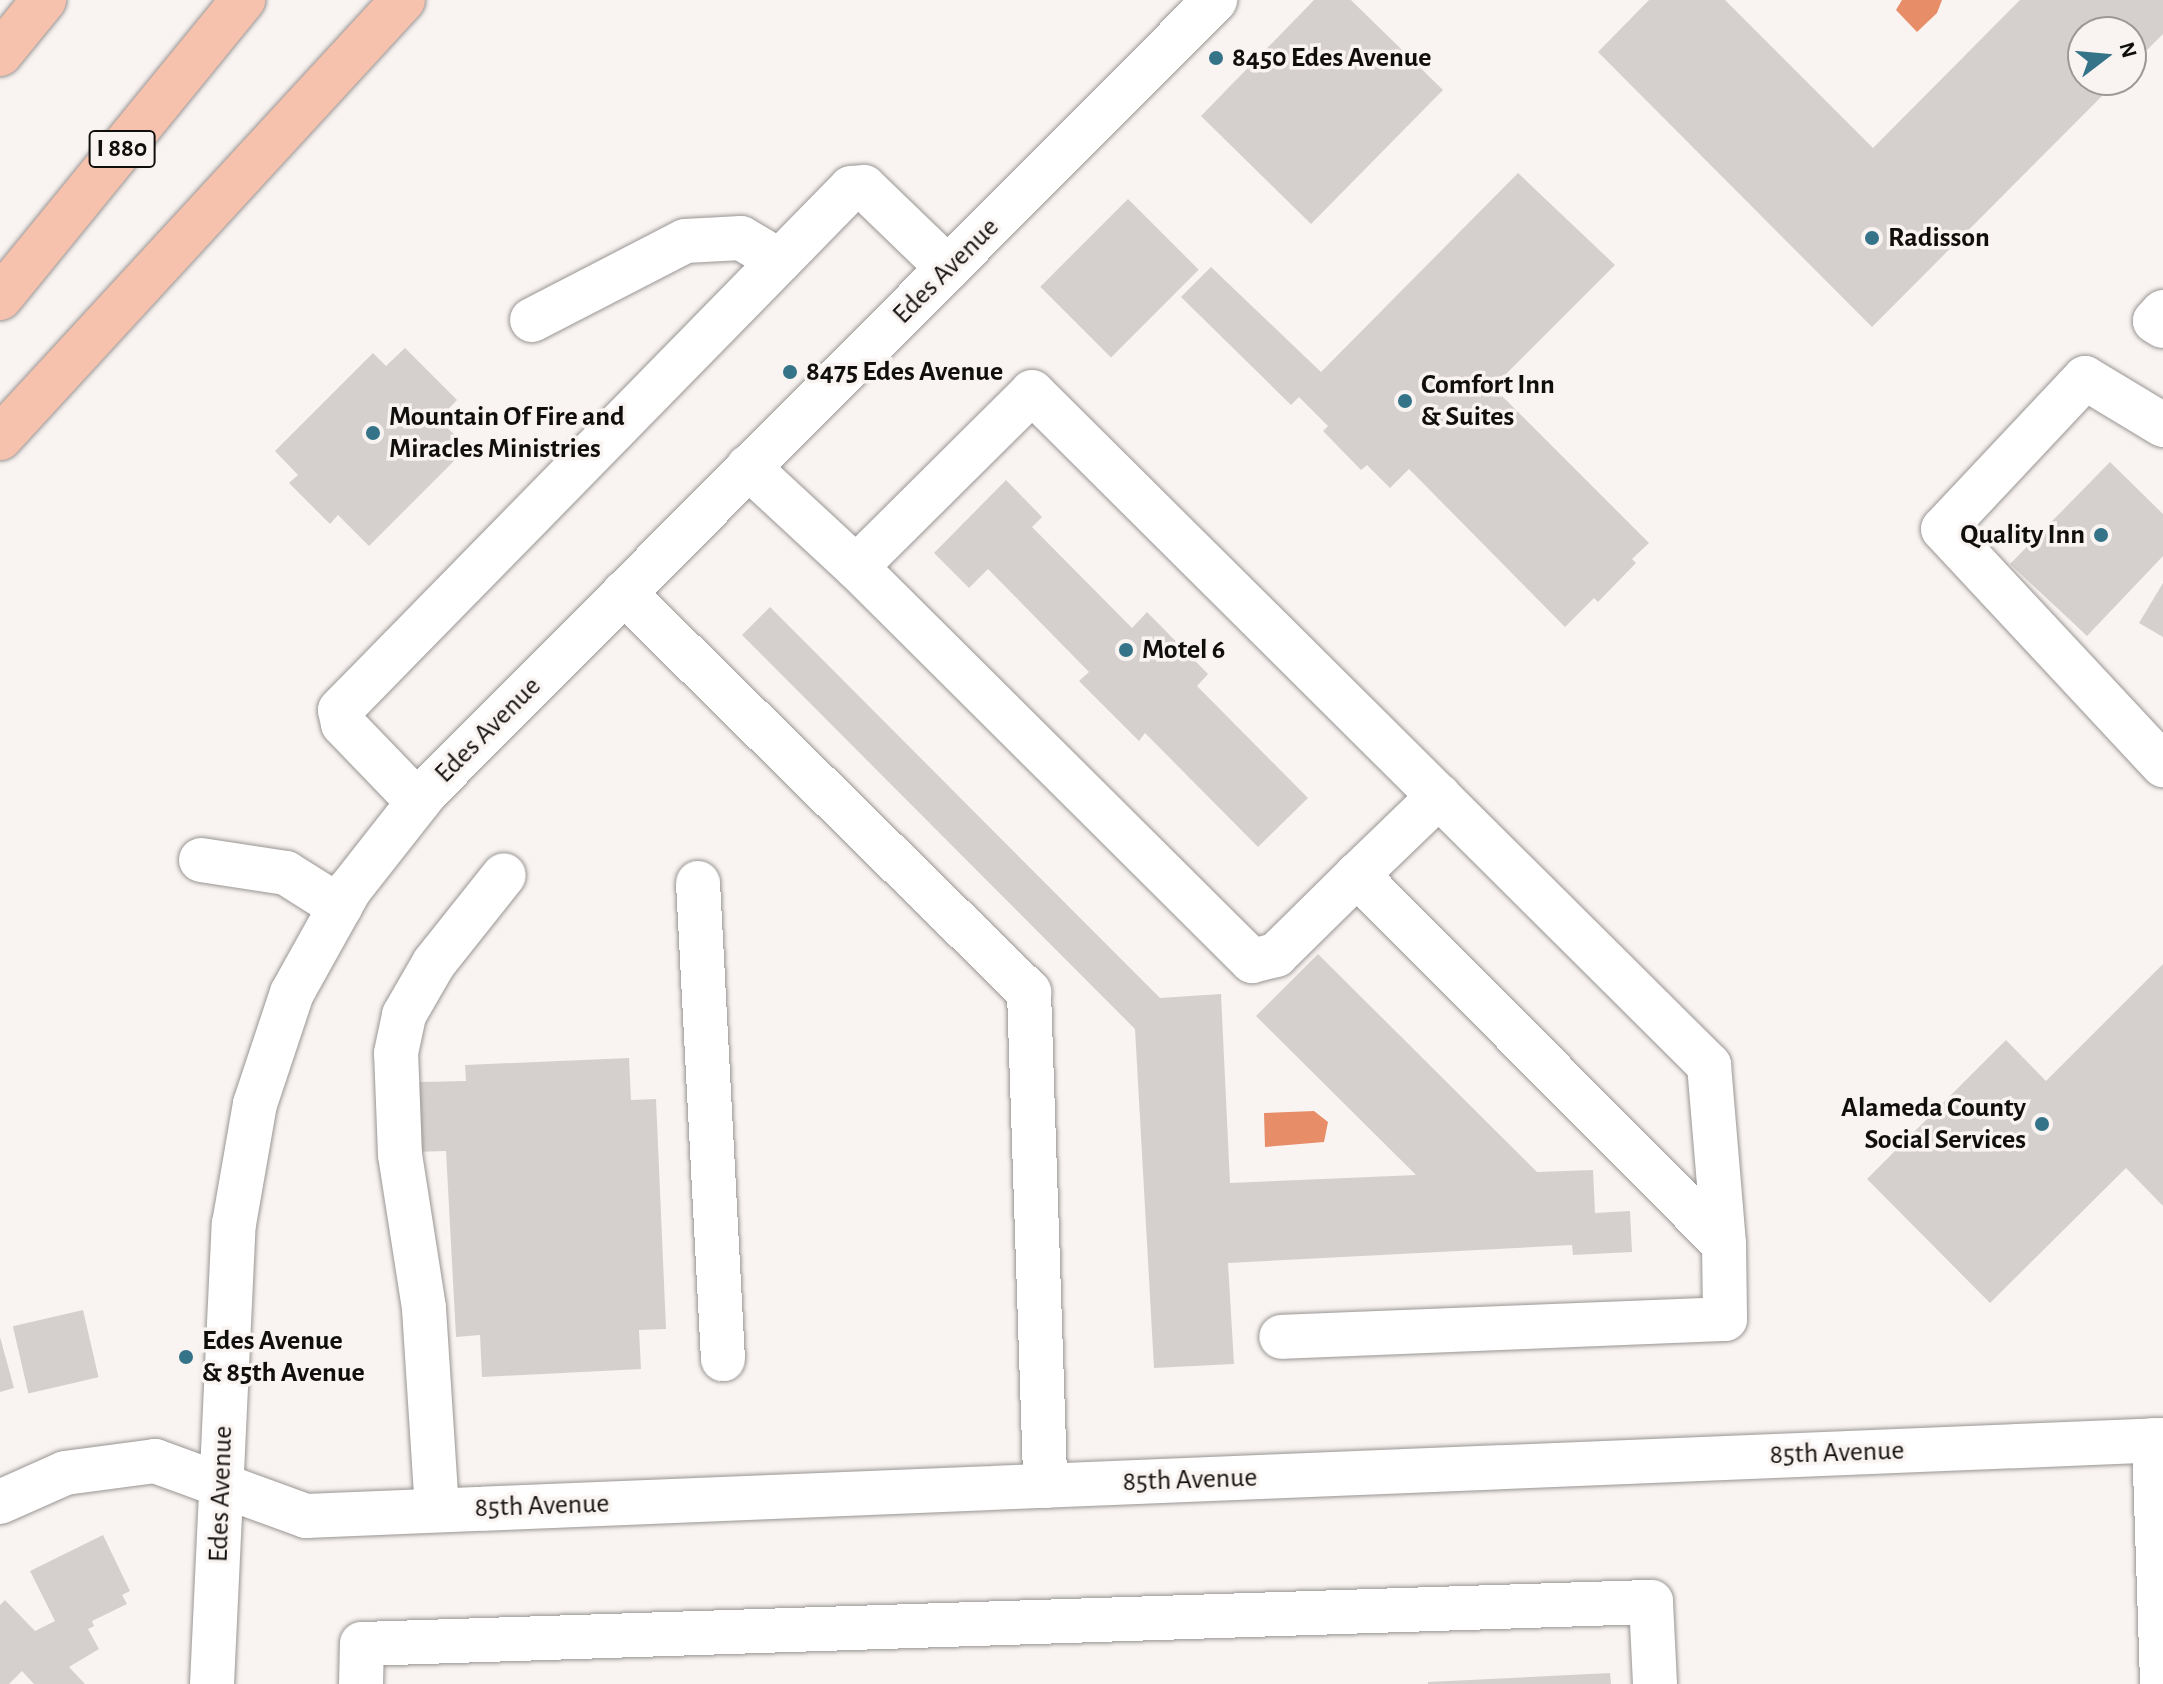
<!DOCTYPE html>
<html>
<head>
<meta charset="utf-8">
<style>
	body { margin:0 }
	#map { position:relative; width:2163px; height:1684px; overflow:hidden; background:#f9f4f2; font-family:"Alegreya Sans",sans-serif }
	div>[style] { position:absolute }
	.water>* { inset:0; background:#e78e69 }
	.building>* { inset:0; background:#d5d0ce; transform-origin:0 0 }
	.roads { filter:drop-shadow(0 0 2px #999593) drop-shadow(0 0 2px #999593) }
	.minor>* { height:44px; margin:-22px; padding:0 22px; transform-origin:22px; border-radius:22px; background:#fff }
	.highway>* { height:44px; margin:-22px; padding:0 22px; transform-origin:22px; border-radius:22px; background:#f7c2ad }
	.dots>* { width:22px; height:22px; translate:-50% -50%; box-sizing:border-box; border:4px solid #f9f4f2; border-radius:50% }
	span { translate:-50% -50%; white-space:nowrap; text-align:center; line-height:1.15; -webkit-text-stroke:7px #f9f4f2; paint-order:stroke }
	.shield-label span { padding:2px 6px; background:#f9f4f2; border:2px solid; border-radius:6px; -webkit-text-stroke-width:0 }
	.shield-label { font-size:26px; color:#110f0e; font-weight:700 }
	.poi-label { font-size:28px; color:#110f0e; font-weight:700 }
	.left { translate:0 -50%; text-align:left }
	.right { translate:-100% -50%; text-align:right }
	.street-label { font-size:28px; color:#110f0e }
	.north { position:absolute; left:2067px; top:16px; width:80px; height:80px; box-sizing:border-box; background:#f9f4f2; border:2px solid #9c9897; border-radius:50%; rotate:74deg; font-size:22px; font-weight:700; line-height:32px; text-align:center; color:#110f0e }
	.north::after { content:''; display:block; margin:auto; width:28px; height:36px; background:#357389; clip-path:polygon(50% 0,100% 100%,50% 72%,0 100%) }
</style>
</head>
<body>
<div id="map">
	<div class="water">
		<div style="clip-path:polygon(1902px 0,1942px 0,1937px 13px,1917px 32px,1896px 10px)"></div>
		<div style="clip-path:polygon(1314px 1111px,1328px 1122px,1324px 1142px,1265px 1147px,1264px 1113px)"></div>
	</div>
	<div class="building">
		<div style="clip-path:polygon(1314px 0,1351px 0,1443px 90px,1311px 224px,1201px 116px)"></div>
		<div style="clip-path:polygon(1649px 0,1725px 0,1873px 148px,2020px 0,2163px 0,2163px 34px,2131px 66px,2131px 32px,2083px 32px,2083px 80px,2118px 80px,1872px 327px,1598px 52px)"></div>
		<div style="clip-path:polygon(1518px 173px,1615px 265px,1493px 387px,1649px 543px,1632px 559px,1636px 563px,1598px 602px,1594px 598px,1565px 627px,1409px 469px,1390px 488px,1367px 465px,1361px 470px,1323px 431px,1328px 426px,1299px 397px,1291px 405px,1181px 297px,1211px 267px,1321px 372px)"></div>
		<div style="left:1128px;top:199px;width:100px;height:124px;rotate:45deg"></div>
		<div style="clip-path:polygon(405px 348px,457px 400px,439px 419px,467px 448px,369px 546px,338px 515px,330px 524px,289px 483px,298px 475px,275px 451px,373px 353px,386px 366px)"></div>
		<div style="clip-path:polygon(2110px 462px,2163px 514px,2163px 556px,2087px 636px,2010px 564px)"></div>
		<div style="clip-path:polygon(1006px 480px,1042px 517px,1032px 527px,1132px 628px,1147px 612px,1208px 674px,1197px 686px,1308px 798px,1258px 847px,1145px 733px,1139px 741px,1079px 681px,1089px 672px,988px 569px,969px 588px,934px 553px)"></div>
		<div style="clip-path:polygon(2163px 583px,2163px 637px,2139px 623px)"></div>
		<div style="clip-path:polygon(770px 607px,1160px 998px,1221px 994px,1230px 1183px,1416px 1175px,1256px 1016px,1318px 954px,1537px 1172px,1593px 1170px,1595px 1213px,1630px 1211px,1632px 1252px,1573px 1255px,1572px 1245px,1228px 1263px,1234px 1364px,1154px 1368px,1135px 1029px,742px 635px)"></div>
		<div style="clip-path:polygon(2163px 964px,2163px 1206px,2126px 1168px,1990px 1303px,1867px 1179px,2006px 1040px,2046px 1081px)"></div>
		<div style="clip-path:polygon(629px 1058px,631px 1100px,656px 1099px,666px 1329px,639px 1330px,641px 1369px,482px 1377px,480px 1335px,456px 1337px,446px 1151px,381px 1153px,380px 1083px,466px 1081px,465px 1065px)"></div>
		<div style="left:83px;top:1310px;width:69px;height:72px;rotate:77deg"></div>
		<div style="clip-path:polygon(0 1337px,14px 1388px,0 1392px)"></div>
		<div style="clip-path:polygon(103px 1535px,130px 1591px,122px 1595px,127px 1604px,92px 1621px,94px 1626px,88px 1629px,99px 1649px,69px 1667px,85px 1684px,34px 1684px,22px 1671px,9px 1684px,0 1684px,0 1605px,5px 1600px,35px 1631px,55px 1621px,30px 1571px)"></div>
		<div style="clip-path:polygon(1610px 1673px,1611px 1684px,1428px 1684px,1428px 1682px)"></div>
	</div>
	<div class="roads">
		<div class="minor">
			<div style="left:2163px;top:312px;width:12px;rotate:132deg"></div>
			<div style="left:2155px;top:321px;width:9px;rotate:32deg"></div>
			<div style="left:532px;top:320px;width:172px;rotate:-27.3deg"></div>
			<div style="left:685px;top:241px;width:56px;rotate:-3.1deg"></div>
			<div style="left:741px;top:238px;width:45px;rotate:30.5deg"></div>
			<div style="left:2163px;top:425px;width:91px;rotate:-148.9deg"></div>
			<div style="left:2085px;top:378px;width:207px;rotate:133.2deg"></div>
			<div style="left:1943px;top:529px;width:323px;rotate:47deg"></div>
			<div style="left:748px;top:467px;width:147px;rotate:42.8deg"></div>
			<div style="left:856px;top:567px;width:559px;rotate:44.85deg"></div>
			<div style="left:1252px;top:961px;width:25px;rotate:-14deg"></div>
			<div style="left:1276px;top:955px;width:114px;rotate:-44.6deg"></div>
			<div style="left:1357px;top:875px;width:520px;rotate:45.16deg"></div>
			<div style="left:856px;top:567px;width:248px;rotate:-44.8deg"></div>
			<div style="left:1032px;top:392px;width:955px;rotate:44.83deg"></div>
			<div style="left:1709px;top:1065px;width:180px;rotate:85.2deg"></div>
			<div style="left:1724px;top:1244px;width:75px;rotate:89.2deg"></div>
			<div style="left:1725px;top:1319px;width:444px;rotate:177.7deg"></div>
			<div style="left:624px;top:593px;width:569px;rotate:44.57deg"></div>
			<div style="left:1029px;top:992px;width:494px;rotate:88.1deg"></div>
			<div style="left:418px;top:802px;width:108px;rotate:-133.9deg"></div>
			<div style="left:343px;top:724px;width:14px;rotate:-102deg"></div>
			<div style="left:340px;top:710px;width:730px;rotate:-45.61deg"></div>
			<div style="left:851px;top:188px;width:13px;rotate:-4deg"></div>
			<div style="left:864px;top:187px;width:117px;rotate:44deg"></div>
			<div style="left:201px;top:860px;width:86px;rotate:8.7deg"></div>
			<div style="left:286px;top:873px;width:64px;rotate:32.2deg"></div>
			<div style="left:1357px;top:875px;width:114px;rotate:-43.9deg"></div>
			<div style="left:698px;top:883px;width:477px;rotate:87deg"></div>
			<div style="left:2154px;top:1440px;width:244px;rotate:88.1deg"></div>
			<div style="left:0;top:1502px;width:71px;rotate:-24deg"></div>
			<div style="left:65px;top:1473px;width:91px;rotate:-7.6deg"></div>
			<div style="left:155px;top:1461px;width:161px;rotate:20deg"></div>
			<div style="left:306px;top:1516px;width:1859px;rotate:-2.34deg"></div>
			<div style="left:437px;top:1510px;width:202px;rotate:-93.7deg"></div>
			<div style="left:424px;top:1308px;width:155px;rotate:-98.9deg"></div>
			<div style="left:400px;top:1155px;width:102px;rotate:-92.2deg"></div>
			<div style="left:396px;top:1053px;width:39px;rotate:-78deg"></div>
			<div style="left:404px;top:1015px;width:60px;rotate:-60deg"></div>
			<div style="left:434px;top:963px;width:112px;rotate:-51.5deg"></div>
			<div style="left:212px;top:1684px;width:461px;rotate:-87.3deg"></div>
			<div style="left:234px;top:1224px;width:122px;rotate:-80.1deg"></div>
			<div style="left:255px;top:1104px;width:117px;rotate:-71.6deg"></div>
			<div style="left:292px;top:993px;width:119px;rotate:-60.9deg"></div>
			<div style="left:350px;top:889px;width:125px;rotate:-51.8deg"></div>
			<div style="left:427px;top:791px;width:1117px;rotate:-45.11deg"></div>
			<div style="left:361px;top:1684px;width:40px;rotate:-88.6deg"></div>
			<div style="left:362px;top:1644px;width:1290px;rotate:-1.87deg"></div>
			<div style="left:1651px;top:1602px;width:82px;rotate:87.2deg"></div>
		</div>
		<div class="highway">
			<div style="left:0;top:54px;width:70px;rotate:-50.8deg"></div>
			<div style="left:0;top:298px;width:385px;rotate:-50.8deg"></div>
			<div style="left:0;top:438px;width:595px;rotate:-47.38deg"></div>
		</div>
	</div>
	<div class="dots">
		<div style="left:1216px;top:58px;background:#357389"></div>
		<div style="left:1872px;top:238px;background:#357389"></div>
		<div style="left:790px;top:372px;background:#357389"></div>
		<div style="left:1405px;top:401px;background:#357389"></div>
		<div style="left:373px;top:433px;background:#357389"></div>
		<div style="left:2101px;top:535px;background:#357389"></div>
		<div style="left:1126px;top:650px;background:#357389"></div>
		<div style="left:2042px;top:1124px;background:#357389"></div>
		<div style="left:186px;top:1357px;background:#357389"></div>
	</div>
	<div class="shield-label">
		<span style="left:122px;top:149px">I 880</span>
	</div>
	<div class="poi-label">
		<span class="left" style="left:1232px;top:58px">8450 Edes Avenue</span>
		<span class="left" style="left:1888px;top:238px">Radisson</span>
		<span class="left" style="left:806px;top:372px">8475 Edes Avenue</span>
		<span class="left" style="left:1421px;top:401px">Comfort Inn<br>&amp; Suites</span>
		<span class="left" style="left:389px;top:433px">Mountain Of Fire and<br>Miracles Ministries</span>
		<span class="right" style="left:2085px;top:535px">Quality Inn</span>
		<span class="left" style="left:1142px;top:650px">Motel 6</span>
		<span class="right" style="left:2026px;top:1124px">Alameda County<br>Social Services</span>
		<span class="left" style="left:202px;top:1357px">Edes Avenue<br>&amp; 85th Avenue</span>
	</div>
	<div class="street-label">
		<span style="left:946px;top:271px;rotate:-45deg">Edes Avenue</span>
		<span style="left:488px;top:730px;rotate:-45deg">Edes Avenue</span>
		<span style="left:1837px;top:1453px;rotate:-2deg">85th Avenue</span>
		<span style="left:1190px;top:1480px;rotate:-2deg">85th Avenue</span>
		<span style="left:221px;top:1494px;rotate:-88deg">Edes Avenue</span>
		<span style="left:542px;top:1506px;rotate:-2deg">85th Avenue</span>
	</div>
	<div class="north">N</div>
</div>
</body>
</html>
